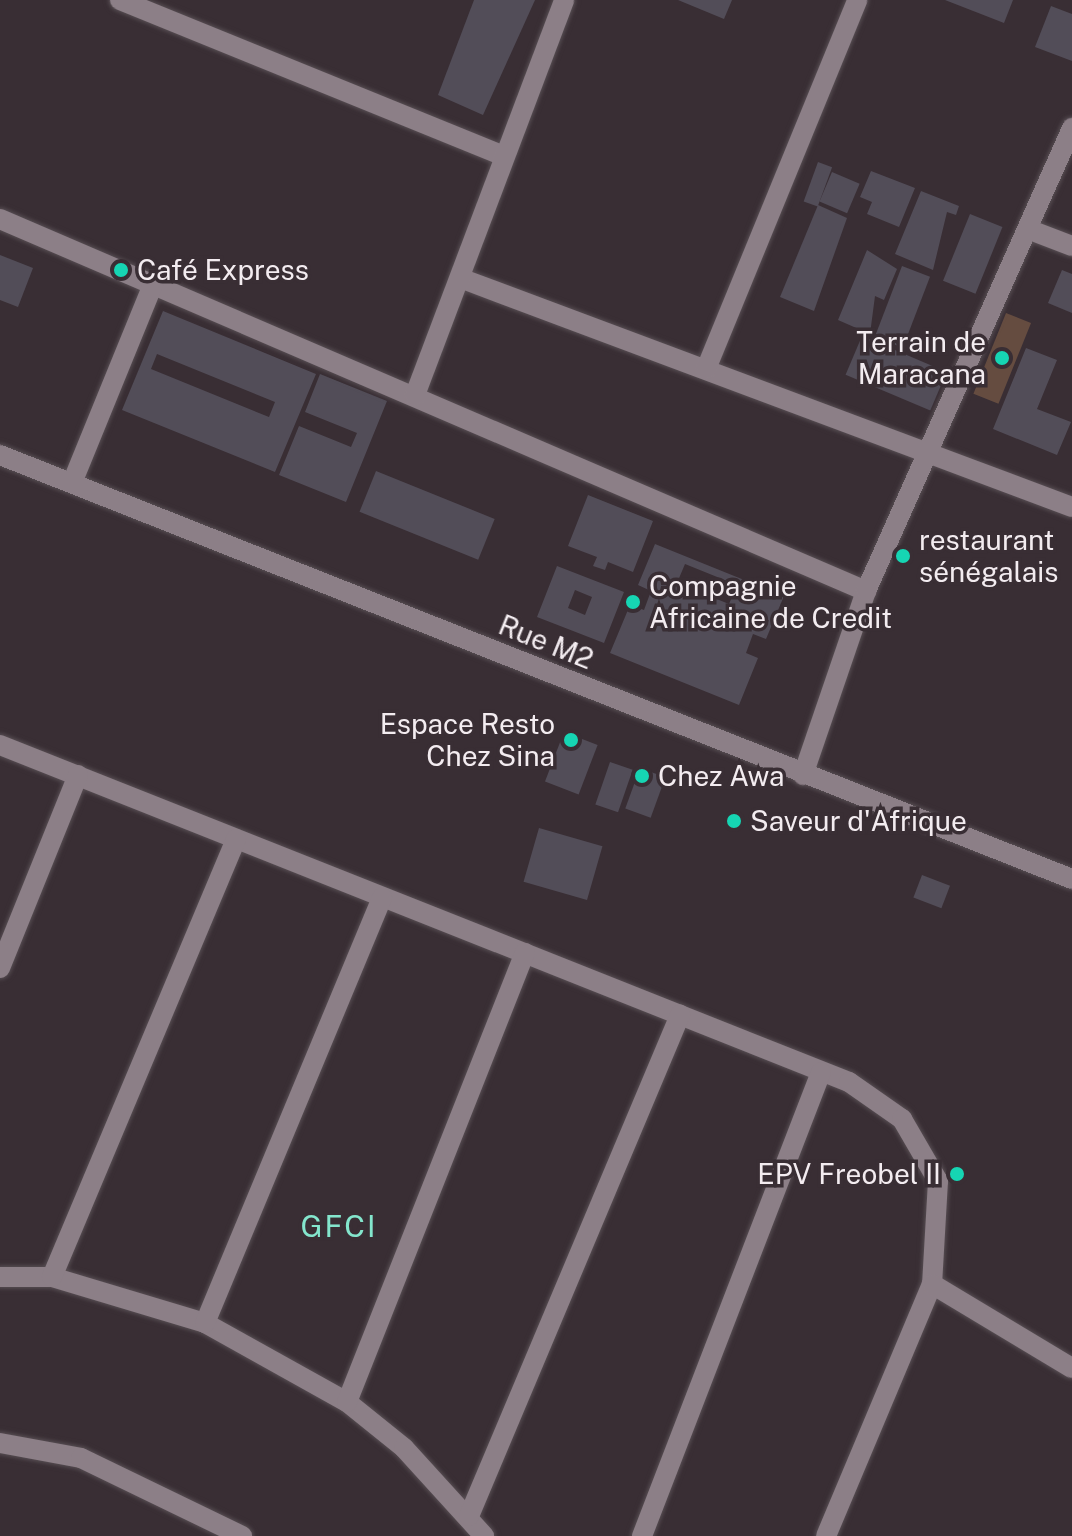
<!DOCTYPE html>
<html>
<head>
<meta charset="utf-8">
<style>
	body { margin:0 }
	#map { position:relative; width:1072px; height:1536px; overflow:hidden; background:#392e34; font-family:"Public Sans",sans-serif }
	div>[style] { position:absolute }
	.green>* { inset:0; background:#654c40; transform-origin:0 0 }
	.building>* { inset:0; background:#524d58; transform-origin:0 0 }
	.roads { filter:drop-shadow(0 0 2px #574e53) drop-shadow(0 0 2px #574e53) }
	.street>* { height:20px; margin:-10px; padding:0 10px; transform-origin:10px; border-radius:10px; background:#8c7f87 }
	.secondary>* { height:20px; margin:-10px; padding:0 10px; transform-origin:10px; border-radius:10px; background:#8c7f87 }
	.dots>* { width:22px; height:22px; translate:-50% -50%; box-sizing:border-box; border:4px solid #392e34; border-radius:50% }
	span { translate:-50% -50%; white-space:nowrap; text-align:center; line-height:1.15; -webkit-text-stroke:7px #392e34; paint-order:stroke }
	.poi-label { font-size:28px; color:#f3ecf0 }
	.left { translate:0 -50%; text-align:left }
	.right { translate:-100% -50%; text-align:right }
	.street-label { font-size:28px; color:#f3ecf0 }
	.neighbourhood-label { font-size:30px; color:#84e6cd; letter-spacing:2px }
</style>
</head>
<body>
<div id="map">
	<div class="green">
		<div style="left:1006px;top:313px;width:27px;height:87px;rotate:22deg"></div>
	</div>
	<div class="building">
		<div style="clip-path:polygon(474px 0,535px 0,483px 115px,438px 95px)"></div>
		<div style="clip-path:polygon(678px 0,732px 0,724px 19px)"></div>
		<div style="clip-path:polygon(945px 0,1013px 0,1004px 23px)"></div>
		<div style="clip-path:polygon(1051px 6px,1072px 14px,1072px 61px,1035px 47px)"></div>
		<div style="left:818px;top:162px;width:15px;height:42px;rotate:20deg"></div>
		<div style="clip-path:polygon(871px 171px,915px 188px,899px 227px,867px 214px,872px 202px,860px 197px)"></div>
		<div style="left:832px;top:172px;width:30px;height:32px;rotate:23deg"></div>
		<div style="clip-path:polygon(921px 191px,959px 206px,956px 215px,947px 212px,933px 270px,895px 254px)"></div>
		<div style="clip-path:polygon(818px 205px,847px 218px,814px 311px,780px 297px)"></div>
		<div style="left:970px;top:214px;width:35px;height:72px;rotate:22deg"></div>
		<div style="clip-path:polygon(867px 250px,897px 269px,884px 300px,875px 296px,870px 334px,838px 320px)"></div>
		<div style="clip-path:polygon(0 255px,33px 268px,18px 307px,0 300px)"></div>
		<div style="left:902px;top:266px;width:30px;height:76px;rotate:21deg"></div>
		<div style="clip-path:polygon(1062px 270px,1072px 274px,1072px 313px,1048px 303px)"></div>
		<div style="clip-path:polygon(evenodd,163px 311px,316px 374px,275px 472px,122px 410px,163px 311px,157px 354px,275px 402px,269px 417px,151px 369px,157px 354px)"></div>
		<div style="left:862px;top:336px;width:92px;height:42px;rotate:23deg"></div>
		<div style="clip-path:polygon(1026px 348px,1057px 360px,1037px 409px,1071px 422px,1057px 455px,993px 429px)"></div>
		<div style="clip-path:polygon(320px 374px,387px 401px,346px 502px,279px 475px,299px 426px,351px 447px,357px 433px,305px 412px)"></div>
		<div style="left:376px;top:471px;width:128px;height:44px;rotate:22deg"></div>
		<div style="clip-path:polygon(588px 495px,653px 521px,633px 572px,608px 562px,605px 570px,593px 566px,597px 557px,568px 546px)"></div>
		<div style="clip-path:polygon(evenodd,655px 544px,784px 596px,766px 639px,753px 634px,746px 653px,758px 658px,739px 705px,610px 653px,630px 605px,644px 610px,651px 591px,638px 585px,655px 544px,685px 564px,737px 585px,729px 604px,677px 583px,685px 564px)"></div>
		<div style="clip-path:polygon(evenodd,557px 566px,624px 592px,604px 643px,537px 617px,557px 566px,575px 590px,592px 597px,585px 615px,568px 608px,575px 590px)"></div>
		<div style="left:564px;top:732px;width:36px;height:53px;rotate:21deg"></div>
		<div style="left:610px;top:762px;width:24px;height:45px;rotate:19deg"></div>
		<div style="left:640px;top:768px;width:27px;height:43px;rotate:20deg"></div>
		<div style="left:539px;top:828px;width:66px;height:56px;rotate:16deg"></div>
		<div style="left:922px;top:875px;width:30px;height:24px;rotate:21deg"></div>
	</div>
	<div class="roads">
		<div class="street">
			<div style="left:120px;top:0;width:415px;rotate:22.1deg"></div>
			<div style="left:0;top:219px;width:943px;rotate:23.25deg"></div>
			<div style="left:1030px;top:230px;width:45px;rotate:20.9deg"></div>
			<div style="left:460px;top:278px;width:653px;rotate:20.51deg"></div>
			<div style="left:706px;top:369px;width:399px;rotate:-67.7deg"></div>
			<div style="left:415px;top:395px;width:422px;rotate:-69.3deg"></div>
			<div style="left:72px;top:483px;width:217px;rotate:-67.8deg"></div>
			<div style="left:0;top:745px;width:913px;rotate:21.65deg"></div>
			<div style="left:849px;top:1082px;width:65px;rotate:34.9deg"></div>
			<div style="left:902px;top:1119px;width:72px;rotate:59.9deg"></div>
			<div style="left:938px;top:1181px;width:103px;rotate:93.3deg"></div>
			<div style="left:932px;top:1284px;width:273px;rotate:112.8deg"></div>
			<div style="left:803px;top:775px;width:194px;rotate:-71.1deg"></div>
			<div style="left:866px;top:591px;width:507px;rotate:-66.01deg"></div>
			<div style="left:0;top:968px;width:208px;rotate:-68deg"></div>
			<div style="left:0;top:1277px;width:52px"></div>
			<div style="left:52px;top:1277px;width:160px;rotate:16.7deg"></div>
			<div style="left:205px;top:1323px;width:162px;rotate:29.1deg"></div>
			<div style="left:347px;top:1402px;width:73px;rotate:38.9deg"></div>
			<div style="left:404px;top:1448px;width:119px;rotate:47.7deg"></div>
			<div style="left:52px;top:1277px;width:475px;rotate:-67.2deg"></div>
			<div style="left:932px;top:1284px;width:163px;rotate:31deg"></div>
			<div style="left:205px;top:1323px;width:461px;rotate:-67.4deg"></div>
			<div style="left:347px;top:1402px;width:483px;rotate:-68.4deg"></div>
			<div style="left:0;top:1443px;width:82px;rotate:10.5deg"></div>
			<div style="left:81px;top:1458px;width:179px;rotate:25.8deg"></div>
			<div style="left:469px;top:1516px;width:544px;rotate:-67.16deg"></div>
			<div style="left:642px;top:1536px;width:497px;rotate:-68.9deg"></div>
		</div>
		<div class="secondary">
			<div style="left:0;top:455px;width:1153px;rotate:21.58deg"></div>
		</div>
	</div>
	<div class="dots">
		<div style="left:121px;top:270px;background:#16d5b3"></div>
		<div style="left:1002px;top:358px;background:#16d5b3"></div>
		<div style="left:903px;top:556px;background:#16d5b3"></div>
		<div style="left:633px;top:602px;background:#16d5b3"></div>
		<div style="left:571px;top:740px;background:#16d5b3"></div>
		<div style="left:642px;top:776px;background:#16d5b3"></div>
		<div style="left:734px;top:821px;background:#16d5b3"></div>
		<div style="left:957px;top:1174px;background:#16d5b3"></div>
	</div>
	<div class="poi-label">
		<span class="left" style="left:137px;top:270px">Café Express</span>
		<span class="right" style="left:986px;top:358px">Terrain de<br>Maracana</span>
		<span class="left" style="left:919px;top:556px">restaurant<br>sénégalais</span>
		<span class="left" style="left:649px;top:602px">Compagnie<br>Africaine de Credit</span>
		<span class="right" style="left:555px;top:740px">Espace Resto<br>Chez Sina</span>
		<span class="left" style="left:658px;top:776px">Chez Awa</span>
		<span class="left" style="left:750px;top:821px">Saveur d'Afrique</span>
		<span class="right" style="left:941px;top:1174px">EPV Freobel II</span>
	</div>
	<div class="street-label">
		<span style="left:546px;top:642px;rotate:22deg">Rue M2</span>
	</div>
	<div class="neighbourhood-label">
		<span style="left:339px;top:1226px">GFCI</span>
	</div>
</div>
</body>
</html>
